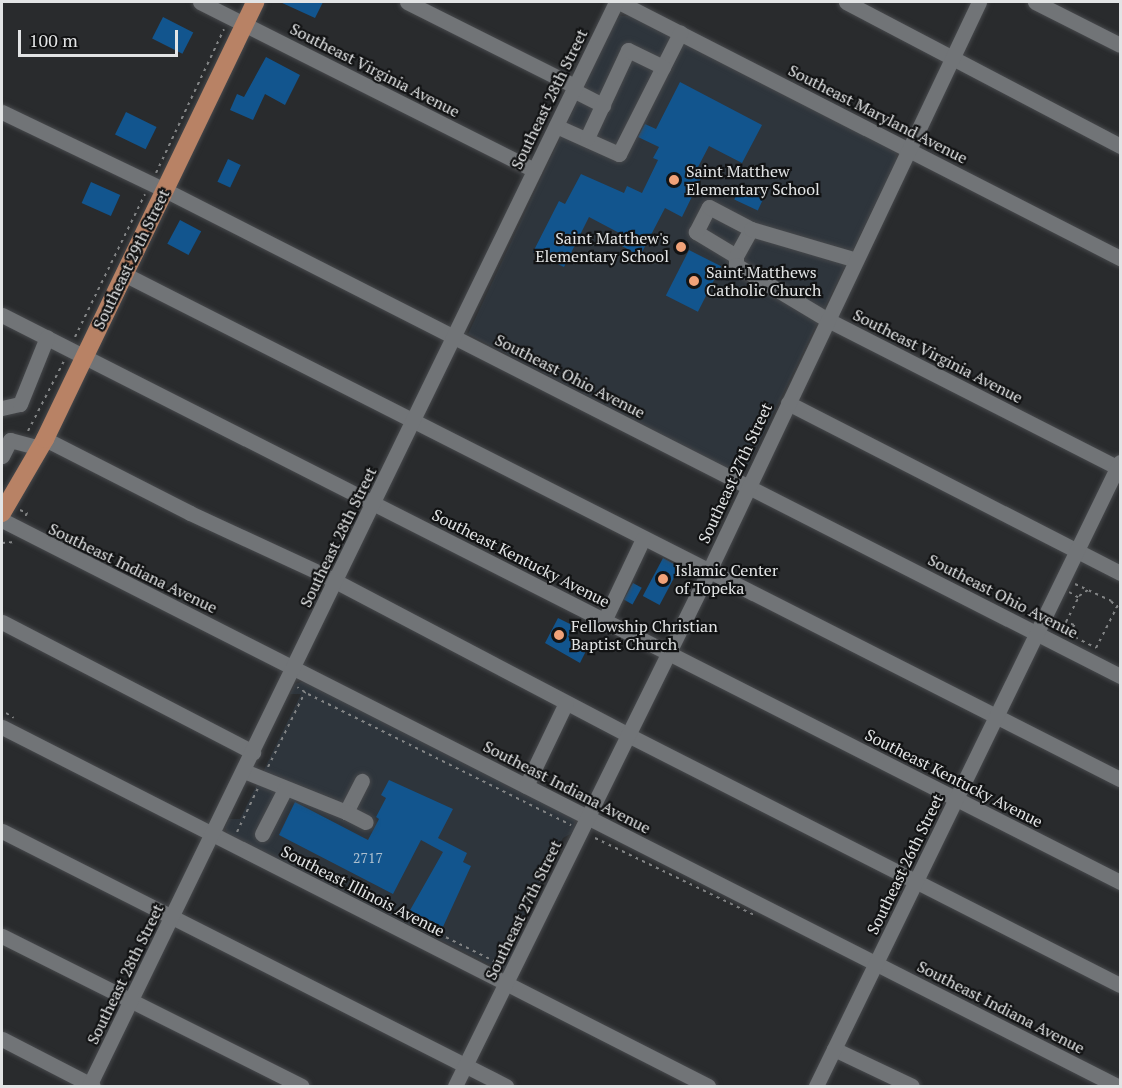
<!DOCTYPE html>
<html>
<head>
<meta charset="utf-8">
<style>
	body { margin:0 }
	#map { position:relative; width:1122px; height:1088px; overflow:hidden; background:#292b2d; font-family:"PT Serif",serif }
	div>[style] { position:absolute }
	.built>* { inset:0; background:#2e353c }
	.building>* { inset:0; background:#12558e; transform-origin:0 0 }
	.path>* { height:2px; margin-top:-1px; transform-origin:0; background:repeating-linear-gradient(90deg,#828485 0 3px,transparent 0 7.5px) }
	.roads { filter:drop-shadow(0 0 2px #47494c) drop-shadow(0 0 2px #47494c) }
	.minor>* { height:15px; margin:-7.5px; padding:0 7.5px; transform-origin:7.5px; border-radius:7.5px; background:#717477 }
	.major>* { height:18px; margin:-9px; padding:0 9px; transform-origin:9px; border-radius:9px; background:#b88265 }
	.dots>* { width:16px; height:16px; translate:-50% -50%; box-sizing:border-box; border:3px solid #121314; border-radius:50% }
	span { translate:-50% -50%; white-space:nowrap; text-align:center; line-height:1.15; -webkit-text-stroke:4.5px #121314; paint-order:stroke }
	.number-label { font-size:14px; color:#aec0cf }
	.number-label span { -webkit-text-stroke-width:0 }
	.street-label { font-size:16px; color:#e2e4e5 }
	.poi-label { font-size:16px; color:#e2e4e5 }
	.left { translate:0 -50%; text-align:left }
	.right { translate:-100% -50%; text-align:right }
	.frame { position:absolute; inset:0; border:3px solid #e2e4e5; pointer-events:none }
	.scale { position:absolute; left:18px; top:30px; width:160px; height:27px; box-sizing:border-box; border:3px solid #e2e4e5; border-top:0; padding-left:8px; font-size:18px; line-height:21px; white-space:nowrap; color:#e2e4e5; -webkit-text-stroke:4px #121314; paint-order:stroke }
</style>
</head>
<body>
<div id="map">
	<div class="built">
		<div style="clip-path:polygon(620px 16px,631px 16px,891px 146px,896px 152px,897px 159px,744px 474px,737px 474px,468px 334px,615px 21px)"></div>
		<div style="clip-path:polygon(304px 681px,575px 819px,576px 831px,563px 838px,514px 942px,520px 941px,505px 972px,228px 836px,225px 827px,229px 819px,240px 819px,301px 694px,290px 694px,295px 684px)"></div>
	</div>
	<div class="building">
		<div style="clip-path:polygon(280px 2px,323px 2px,315px 18px)"></div>
		<div style="left:163px;top:17px;width:34px;height:24px;rotate:27deg"></div>
		<div style="clip-path:polygon(266px 57px,300px 75px,285px 105px,265px 94px,253px 120px,230px 110px,237px 94px,244px 97px)"></div>
		<div style="clip-path:polygon(680px 82px,762px 125px,742px 163px,709px 146px,697px 169px,704px 172px,682px 217px,665px 208px,640px 256px,620px 245px,625px 236px,589px 217px,564px 267px,533px 252px,559px 201px,565px 204px,581px 174px,624px 193px,627px 186px,642px 193px,658px 160px,653px 158px,659px 147px,638px 137px,645px 124px,656px 129px)"></div>
		<div style="left:126px;top:112px;width:34px;height:25px;rotate:26deg"></div>
		<div style="left:228px;top:159px;width:14px;height:25px;rotate:25deg"></div>
		<div style="left:91px;top:182px;width:32px;height:23px;rotate:24deg"></div>
		<div style="left:741px;top:185px;width:26px;height:16px;rotate:25deg"></div>
		<div style="left:180px;top:220px;width:24px;height:27px;rotate:28deg"></div>
		<div style="left:689px;top:250px;width:36px;height:51px;rotate:27deg"></div>
		<div style="left:663px;top:558px;width:19px;height:43px;rotate:28deg"></div>
		<div style="left:633px;top:583px;width:10px;height:19px;rotate:29deg"></div>
		<div style="clip-path:polygon(558px 618px,574px 626px,568px 637px,588px 647px,580px 663px,545px 643px)"></div>
		<div style="clip-path:polygon(389px 780px,453px 809px,438px 838px,467px 853px,463px 862px,471px 866px,442px 929px,409px 912px,443px 852px,421px 840px,393px 894px,279px 835px,295px 802px,368px 840px,379px 819px,376px 817px,386px 798px,381px 795px)"></div>
	</div>
	<div class="path">
		<div style="left:156px;top:173px;width:159px;rotate:-64.7deg"></div>
		<div style="left:75px;top:337px;width:159px;rotate:-63.9deg"></div>
		<div style="left:28px;top:431px;width:79px;rotate:-62.8deg"></div>
		<div style="left:20px;top:510px;width:8px;rotate:23deg"></div>
		<div style="left:27px;top:513px;width:4px;rotate:117deg"></div>
		<div style="left:2px;top:543px;width:13px;rotate:-4deg"></div>
		<div style="left:1075px;top:584px;width:40px;rotate:25deg"></div>
		<div style="left:1111px;top:601px;width:9px;rotate:49deg"></div>
		<div style="left:1069px;top:592px;width:12px;rotate:31deg"></div>
		<div style="left:1074px;top:625px;width:9px;rotate:-159deg"></div>
		<div style="left:1066px;top:622px;width:29px;rotate:-63deg"></div>
		<div style="left:1079px;top:596px;width:11px;rotate:-34deg"></div>
		<div style="left:1055px;top:627px;width:46px;rotate:27.1deg"></div>
		<div style="left:1096px;top:648px;width:53px;rotate:-62.9deg"></div>
		<div style="left:1070px;top:634px;width:14px;rotate:-65deg"></div>
		<div style="left:308px;top:694px;width:294px;rotate:26.5deg"></div>
		<div style="left:6px;top:713px;width:9px;rotate:32deg"></div>
		<div style="left:268px;top:767px;width:84px;rotate:-63.7deg"></div>
		<div style="left:305px;top:692px;width:9px;rotate:-148deg"></div>
		<div style="left:237px;top:832px;width:49px;rotate:-64.5deg"></div>
		<div style="left:595px;top:838px;width:179px;rotate:25.8deg"></div>
		<div style="left:540px;top:882px;width:37px;rotate:-64deg"></div>
		<div style="left:419px;top:924px;width:90px;rotate:26.3deg"></div>
	</div>
	<div class="roads">
		<div class="minor">
			<div style="left:200px;top:2px;width:374px;rotate:26.7deg"></div>
			<div style="left:407px;top:2px;width:188px;rotate:26.6deg"></div>
			<div style="left:619px;top:2px;width:563px;rotate:27.07deg"></div>
			<div style="left:846px;top:2px;width:310px;rotate:27.7deg"></div>
			<div style="left:1035px;top:2px;width:95px;rotate:26.8deg"></div>
			<div style="left:573px;top:90px;width:34px;rotate:27deg"></div>
			<div style="left:2px;top:112px;width:181px;rotate:25.6deg"></div>
			<div style="left:165px;top:190px;width:1072px;rotate:26.97deg"></div>
			<div style="left:556px;top:126px;width:69px;rotate:24deg"></div>
			<div style="left:619px;top:154px;width:136px;rotate:-63.2deg"></div>
			<div style="left:587px;top:138px;width:97px;rotate:-65deg"></div>
			<div style="left:628px;top:50px;width:39px;rotate:26deg"></div>
			<div style="left:751px;top:229px;width:31px;rotate:119deg"></div>
			<div style="left:736px;top:256px;width:47px;rotate:-149deg"></div>
			<div style="left:696px;top:232px;width:28px;rotate:-63deg"></div>
			<div style="left:709px;top:207px;width:47px;rotate:27.6deg"></div>
			<div style="left:751px;top:229px;width:109px;rotate:16.4deg"></div>
			<div style="left:736px;top:256px;width:9px;rotate:90deg"></div>
			<div style="left:736px;top:265px;width:107px;rotate:30.9deg"></div>
			<div style="left:828px;top:320px;width:328px;rotate:27deg"></div>
			<div style="left:124px;top:274px;width:1117px;rotate:26.89deg"></div>
			<div style="left:2px;top:315px;width:1254px;rotate:26.89deg"></div>
			<div style="left:788px;top:403px;width:373px;rotate:27.1deg"></div>
			<div style="left:2px;top:408px;width:18px;rotate:-13deg"></div>
			<div style="left:20px;top:404px;width:72px;rotate:-68.1deg"></div>
			<div style="left:45px;top:439px;width:163px;rotate:27deg"></div>
			<div style="left:190px;top:513px;width:143px;rotate:24.8deg"></div>
			<div style="left:320px;top:573px;width:348px;rotate:27.7deg"></div>
			<div style="left:628px;top:735px;width:552px;rotate:26.94deg"></div>
			<div style="left:2px;top:456px;width:18px;rotate:-63deg"></div>
			<div style="left:10px;top:440px;width:31px;rotate:15deg"></div>
			<div style="left:2px;top:520px;width:1250px;rotate:26.91deg"></div>
			<div style="left:604px;top:621px;width:91px;rotate:-64.6deg"></div>
			<div style="left:2px;top:622px;width:283px;rotate:27.4deg"></div>
			<div style="left:2px;top:727px;width:792px;rotate:26.95deg"></div>
			<div style="left:244px;top:771px;width:110px;rotate:21.9deg"></div>
			<div style="left:346px;top:812px;width:35px;rotate:-63deg"></div>
			<div style="left:526px;top:786px;width:92px;rotate:-64.3deg"></div>
			<div style="left:346px;top:812px;width:22px;rotate:27deg"></div>
			<div style="left:2px;top:831px;width:565px;rotate:26.84deg"></div>
			<div style="left:262px;top:834px;width:51px;rotate:-62.9deg"></div>
			<div style="left:2px;top:936px;width:335px;rotate:26.6deg"></div>
			<div style="left:2px;top:1039px;width:102px;rotate:27.3deg"></div>
			<div style="left:834px;top:1049px;width:86px;rotate:25.4deg"></div>
			<div style="left:89px;top:1086px;width:1205px;rotate:-64.07deg"></div>
			<div style="left:455px;top:1086px;width:572px;rotate:-63.75deg"></div>
			<div style="left:708px;top:573px;width:632px;rotate:-64.61deg"></div>
			<div style="left:816px;top:1086px;width:694px;rotate:-64.03deg"></div>
		</div>
		<div class="major">
			<div style="left:2px;top:513px;width:86px;rotate:-59.8deg"></div>
			<div style="left:45px;top:439px;width:485px;rotate:-64.3deg"></div>
		</div>
	</div>
	<div class="dots">
		<div style="left:674px;top:180px;background:#f0a279"></div>
		<div style="left:681px;top:247px;background:#f0a279"></div>
		<div style="left:694px;top:281px;background:#f0a279"></div>
		<div style="left:663px;top:579px;background:#f0a279"></div>
		<div style="left:559px;top:635px;background:#f0a279"></div>
	</div>
	<div class="number-label">
		<span style="left:368px;top:858px">2717</span>
	</div>
	<div class="street-label">
		<span style="left:375px;top:70px;rotate:27deg">Southeast Virginia Avenue</span>
		<span style="left:549px;top:99px;rotate:-64deg">Southeast 28th Street</span>
		<span style="left:878px;top:114px;rotate:27deg">Southeast Maryland Avenue</span>
		<span style="left:131px;top:259px;rotate:-64deg">Southeast 29th Street</span>
		<span style="left:938px;top:356px;rotate:27deg">Southeast Virginia Avenue</span>
		<span style="left:570px;top:376px;rotate:27deg">Southeast Ohio Avenue</span>
		<span style="left:735px;top:473px;rotate:-65deg">Southeast 27th Street</span>
		<span style="left:338px;top:537px;rotate:-64deg">Southeast 28th Street</span>
		<span style="left:521px;top:558px;rotate:27deg">Southeast Kentucky Avenue</span>
		<span style="left:133px;top:568px;rotate:26deg">Southeast Indiana Avenue</span>
		<span style="left:1003px;top:596px;rotate:27deg">Southeast Ohio Avenue</span>
		<span style="left:954px;top:778px;rotate:27deg">Southeast Kentucky Avenue</span>
		<span style="left:567px;top:787px;rotate:27deg">Southeast Indiana Avenue</span>
		<span style="left:905px;top:864px;rotate:-64deg">Southeast 26th Street</span>
		<span style="left:363px;top:891px;rotate:27deg">Southeast Illinois Avenue</span>
		<span style="left:523px;top:910px;rotate:-64deg">Southeast 27th Street</span>
		<span style="left:125px;top:974px;rotate:-64deg">Southeast 28th Street</span>
		<span style="left:1001px;top:1007px;rotate:27deg">Southeast Indiana Avenue</span>
	</div>
	<div class="poi-label">
		<span class="left" style="left:686px;top:180px">Saint Matthew<br>Elementary School</span>
		<span class="right" style="left:669px;top:247px">Saint Matthew's<br>Elementary School</span>
		<span class="left" style="left:706px;top:281px">Saint Matthews<br>Catholic Church</span>
		<span class="left" style="left:675px;top:579px">Islamic Center<br>of Topeka</span>
		<span class="left" style="left:571px;top:635px">Fellowship Christian<br>Baptist Church</span>
	</div>
	<div class="frame"></div>
	<div class="scale">100 m</div>
</div>
</body>
</html>
